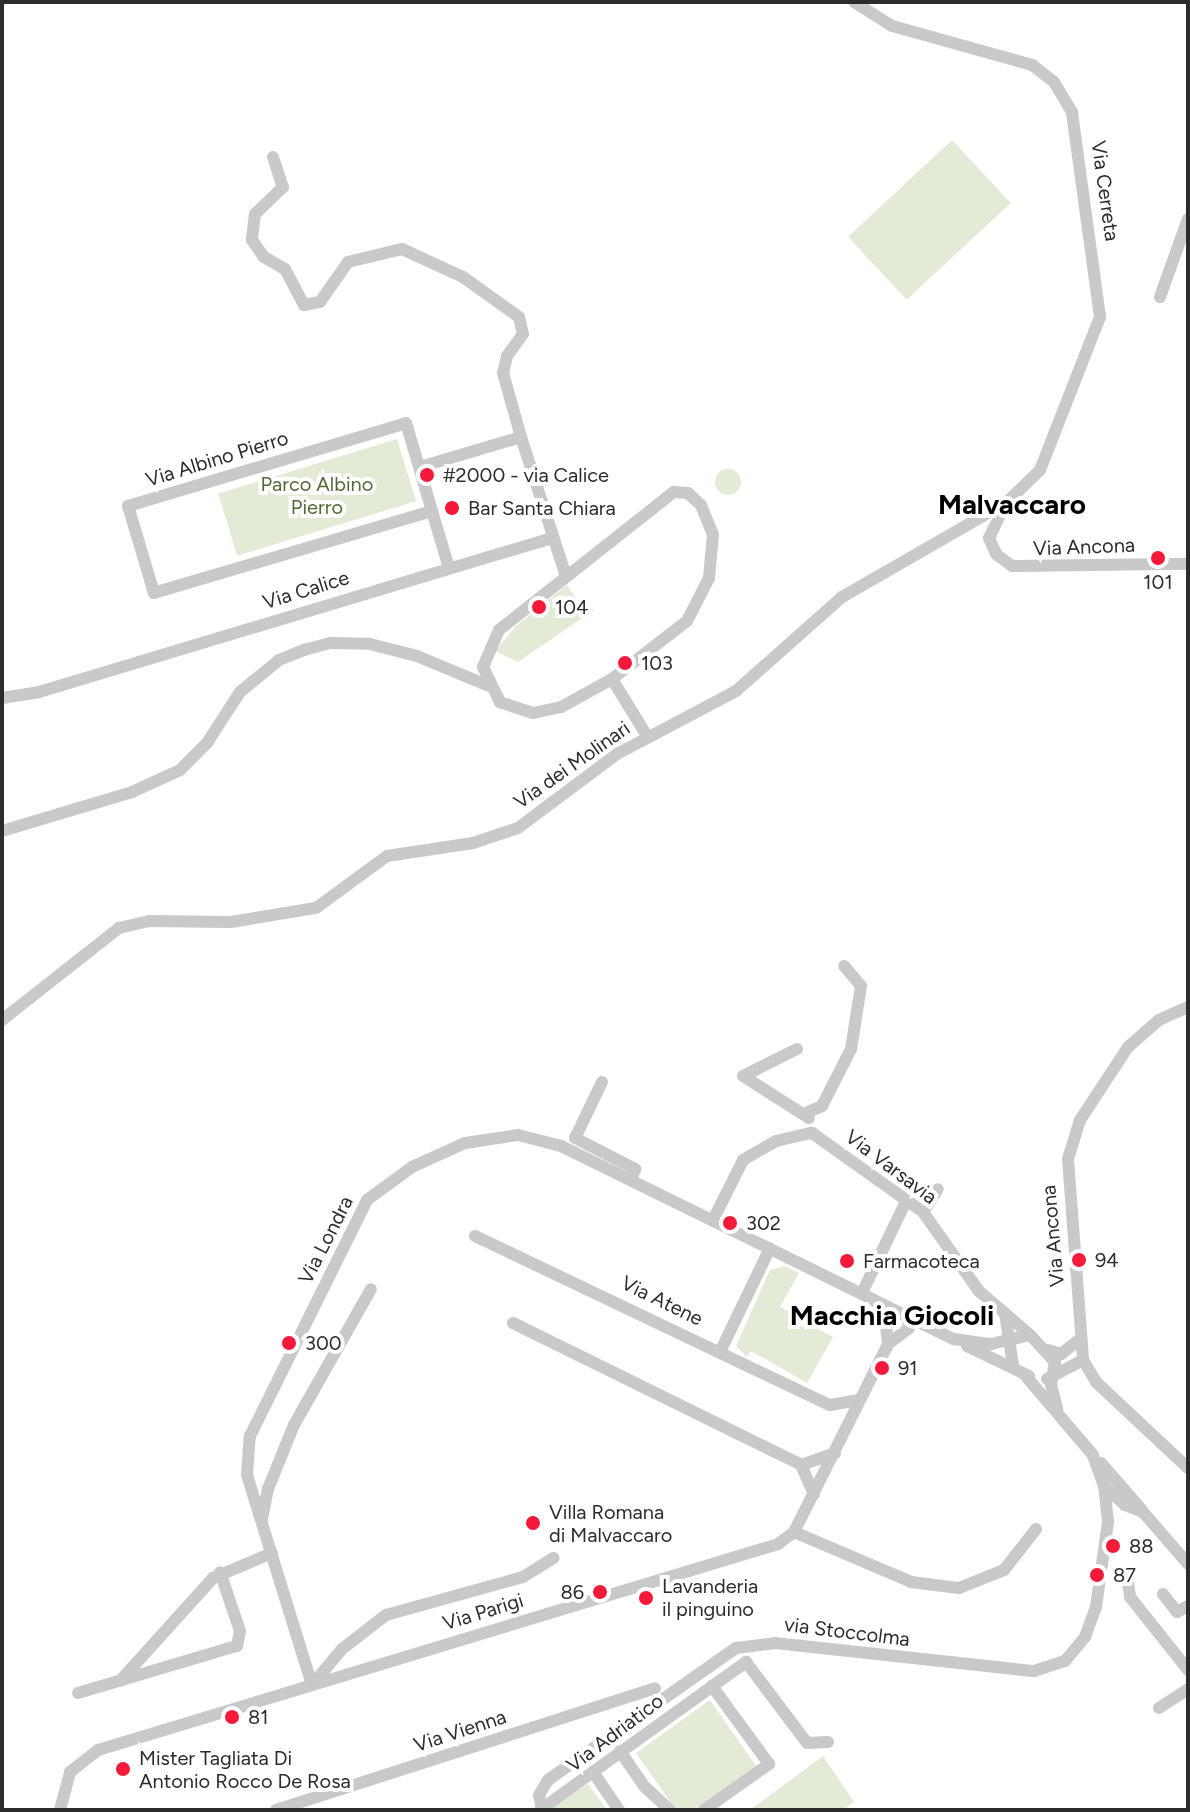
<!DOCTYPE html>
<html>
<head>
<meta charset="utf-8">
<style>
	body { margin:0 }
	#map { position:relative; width:1190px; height:1812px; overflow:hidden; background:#fff; font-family:Figtree,sans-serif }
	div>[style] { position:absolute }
	.green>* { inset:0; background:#e3ebd7; transform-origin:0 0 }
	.round { border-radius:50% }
	.minor>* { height:12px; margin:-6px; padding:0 6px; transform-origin:6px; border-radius:6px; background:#c9c9c9 }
	.dots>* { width:22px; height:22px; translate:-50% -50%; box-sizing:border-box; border:4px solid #fff; border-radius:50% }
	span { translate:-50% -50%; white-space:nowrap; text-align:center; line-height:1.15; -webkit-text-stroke:8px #fff; paint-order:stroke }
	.street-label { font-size:20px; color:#2c2c2c }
	.poi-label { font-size:20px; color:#2c2c2c }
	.left { translate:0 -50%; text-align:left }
	.right { translate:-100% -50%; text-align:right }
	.park-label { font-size:20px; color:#526b35 }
	.district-label { font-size:28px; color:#000; font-weight:700 }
	.frame { position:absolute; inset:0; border:4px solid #2c2c2c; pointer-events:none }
</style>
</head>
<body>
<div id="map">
	<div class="green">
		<div style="left:952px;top:140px;width:86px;height:142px;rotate:47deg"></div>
		<div style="left:397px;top:439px;width:65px;height:187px;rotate:73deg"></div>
		<div class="round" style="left:715px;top:469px;width:26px;height:26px"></div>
		<div style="clip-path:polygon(567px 585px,581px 606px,594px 610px,518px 662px,495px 651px,516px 626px)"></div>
		<div style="clip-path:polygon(785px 1266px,799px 1273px,780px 1307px,833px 1337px,807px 1383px,751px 1351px,747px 1357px,736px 1346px,770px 1270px)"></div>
		<div style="clip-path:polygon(710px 1700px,756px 1766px,694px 1810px,676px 1810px,636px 1753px)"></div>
		<div style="clip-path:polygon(823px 1756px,854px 1802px,843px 1810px,750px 1810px)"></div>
		<div style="clip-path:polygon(588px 1784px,607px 1810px,549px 1810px)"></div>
	</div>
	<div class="minor">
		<div style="left:273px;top:157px;width:32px;rotate:72deg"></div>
		<div style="left:283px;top:187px;width:39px;rotate:136deg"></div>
		<div style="left:255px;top:214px;width:26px;rotate:97deg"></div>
		<div style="left:252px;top:240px;width:21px;rotate:55deg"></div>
		<div style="left:264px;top:257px;width:24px;rotate:30deg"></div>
		<div style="left:285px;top:269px;width:41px;rotate:62.2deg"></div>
		<div style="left:304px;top:305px;width:16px;rotate:-11deg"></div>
		<div style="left:320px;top:302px;width:49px;rotate:-55deg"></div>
		<div style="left:348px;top:262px;width:56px;rotate:-13.5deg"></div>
		<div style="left:402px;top:249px;width:67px;rotate:24.7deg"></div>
		<div style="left:463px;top:277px;width:69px;rotate:35.5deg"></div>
		<div style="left:519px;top:317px;width:17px;rotate:77deg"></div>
		<div style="left:523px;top:334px;width:27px;rotate:126deg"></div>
		<div style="left:507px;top:356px;width:17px;rotate:103deg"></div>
		<div style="left:503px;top:373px;width:66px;rotate:74.3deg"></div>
		<div style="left:1160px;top:297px;width:83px;rotate:-70.3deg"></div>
		<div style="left:406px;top:423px;width:92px;rotate:73.5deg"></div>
		<div style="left:432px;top:511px;width:290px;rotate:163.6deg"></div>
		<div style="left:154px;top:593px;width:91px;rotate:-106.6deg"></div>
		<div style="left:128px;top:506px;width:290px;rotate:-16.6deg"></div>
		<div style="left:420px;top:467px;width:105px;rotate:-16.5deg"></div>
		<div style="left:521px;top:437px;width:146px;rotate:72.1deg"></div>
		<div style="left:674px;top:492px;width:14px;rotate:4deg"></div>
		<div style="left:688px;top:493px;width:18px;rotate:43deg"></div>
		<div style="left:701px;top:505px;width:31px;rotate:68deg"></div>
		<div style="left:713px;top:534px;width:44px;rotate:95.2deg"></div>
		<div style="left:709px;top:578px;width:48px;rotate:117.1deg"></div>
		<div style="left:687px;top:621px;width:95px;rotate:142.3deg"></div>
		<div style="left:612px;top:679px;width:58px;rotate:151.2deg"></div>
		<div style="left:561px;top:707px;width:29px;rotate:168deg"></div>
		<div style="left:533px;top:713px;width:35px;rotate:-162deg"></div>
		<div style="left:500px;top:702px;width:39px;rotate:-116deg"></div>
		<div style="left:483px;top:667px;width:40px;rotate:-66.6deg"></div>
		<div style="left:499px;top:630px;width:223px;rotate:-38.3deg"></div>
		<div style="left:1005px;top:505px;width:37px;rotate:116deg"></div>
		<div style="left:989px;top:538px;width:17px;rotate:66deg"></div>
		<div style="left:996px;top:554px;width:20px;rotate:37deg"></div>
		<div style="left:1012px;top:566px;width:176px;rotate:-0.7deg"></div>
		<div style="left:432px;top:511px;width:59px;rotate:73.4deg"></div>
		<div style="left:612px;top:679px;width:67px;rotate:58.4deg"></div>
		<div style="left:2px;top:698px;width:37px;rotate:-9deg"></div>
		<div style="left:39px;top:692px;width:536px;rotate:-16.71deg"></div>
		<div style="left:2px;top:831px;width:136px;rotate:-16.7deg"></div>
		<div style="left:132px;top:792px;width:53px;rotate:-24.6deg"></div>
		<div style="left:180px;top:770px;width:38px;rotate:-45deg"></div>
		<div style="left:207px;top:743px;width:61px;rotate:-57.1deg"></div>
		<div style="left:240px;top:692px;width:50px;rotate:-39.4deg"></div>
		<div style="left:279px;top:660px;width:27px;rotate:-22deg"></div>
		<div style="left:304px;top:650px;width:28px;rotate:-15deg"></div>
		<div style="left:331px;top:643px;width:39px;rotate:1deg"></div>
		<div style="left:370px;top:644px;width:49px;rotate:14.3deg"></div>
		<div style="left:417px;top:656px;width:78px;rotate:22.6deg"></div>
		<div style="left:1188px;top:1007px;width:32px;rotate:156deg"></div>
		<div style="left:1159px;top:1020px;width:41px;rotate:138.9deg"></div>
		<div style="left:1128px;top:1047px;width:87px;rotate:123.3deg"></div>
		<div style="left:1080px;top:1120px;width:41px;rotate:107.1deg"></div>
		<div style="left:1068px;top:1159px;width:202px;rotate:85.7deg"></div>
		<div style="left:1083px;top:1360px;width:26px;rotate:59deg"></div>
		<div style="left:1096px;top:1382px;width:126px;rotate:43.1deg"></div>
		<div style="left:2px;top:1020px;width:149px;rotate:-38.2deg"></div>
		<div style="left:119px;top:928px;width:31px;rotate:-13deg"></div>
		<div style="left:149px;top:921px;width:82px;rotate:0.7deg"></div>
		<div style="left:231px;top:922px;width:86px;rotate:-9.4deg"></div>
		<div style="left:316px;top:908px;width:88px;rotate:-36.2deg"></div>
		<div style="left:387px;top:856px;width:87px;rotate:-8.6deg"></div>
		<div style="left:473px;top:843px;width:47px;rotate:-18.4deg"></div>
		<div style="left:518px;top:828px;width:124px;rotate:-36.8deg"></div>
		<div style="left:617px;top:754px;width:135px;rotate:-27.9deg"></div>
		<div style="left:736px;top:691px;width:142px;rotate:-41.6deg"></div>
		<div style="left:842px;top:597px;width:190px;rotate:-29.9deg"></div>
		<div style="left:1007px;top:502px;width:46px;rotate:-44.1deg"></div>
		<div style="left:1040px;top:470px;width:164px;rotate:-68.6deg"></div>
		<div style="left:1100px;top:317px;width:207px;rotate:-97.8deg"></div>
		<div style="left:1072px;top:112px;width:35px;rotate:-121deg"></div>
		<div style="left:1054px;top:82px;width:28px;rotate:-142deg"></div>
		<div style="left:1032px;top:65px;width:145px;rotate:-164.4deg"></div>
		<div style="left:892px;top:26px;width:45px;rotate:-147.7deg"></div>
		<div style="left:797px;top:1049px;width:60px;rotate:153.4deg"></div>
		<div style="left:743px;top:1076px;width:78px;rotate:32.5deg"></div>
		<div style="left:602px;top:1082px;width:62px;rotate:115.7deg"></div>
		<div style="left:575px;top:1138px;width:68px;rotate:27.3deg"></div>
		<div style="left:635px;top:1169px;width:11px;rotate:112deg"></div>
		<div style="left:808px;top:1112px;width:15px;rotate:-23deg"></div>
		<div style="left:822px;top:1106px;width:64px;rotate:-63deg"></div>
		<div style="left:851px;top:1049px;width:64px;rotate:-81deg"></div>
		<div style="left:861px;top:986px;width:26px;rotate:-130deg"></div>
		<div style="left:812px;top:1133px;width:136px;rotate:35.4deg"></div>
		<div style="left:923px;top:1212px;width:97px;rotate:54.7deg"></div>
		<div style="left:979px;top:1291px;width:67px;rotate:40.8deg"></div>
		<div style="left:923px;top:1212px;width:27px;rotate:-57deg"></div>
		<div style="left:713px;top:1220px;width:67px;rotate:-63.4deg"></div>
		<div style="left:743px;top:1160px;width:38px;rotate:-30deg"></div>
		<div style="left:776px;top:1141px;width:37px;rotate:-13deg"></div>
		<div style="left:475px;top:1236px;width:393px;rotate:25.5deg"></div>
		<div style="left:862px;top:1293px;width:102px;rotate:-64.4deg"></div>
		<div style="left:1005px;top:1313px;width:53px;rotate:81.3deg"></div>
		<div style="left:513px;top:1323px;width:321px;rotate:26.2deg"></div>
		<div style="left:888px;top:1344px;width:26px;rotate:-37deg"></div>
		<div style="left:909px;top:1328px;width:15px;rotate:-98deg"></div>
		<div style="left:967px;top:1346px;width:69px;rotate:25.8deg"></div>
		<div style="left:1048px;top:1350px;width:14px;rotate:17deg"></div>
		<div style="left:1061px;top:1354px;width:24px;rotate:-38deg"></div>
		<div style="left:720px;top:1352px;width:115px;rotate:-64.3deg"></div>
		<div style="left:1047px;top:1379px;width:41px;rotate:-27.8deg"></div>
		<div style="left:830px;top:1405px;width:28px;rotate:-10deg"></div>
		<div style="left:1101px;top:1463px;width:61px;rotate:49deg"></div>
		<div style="left:801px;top:1465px;width:36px;rotate:-19deg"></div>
		<div style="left:801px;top:1465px;width:32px;rotate:66deg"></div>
		<div style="left:1104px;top:1486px;width:28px;rotate:42deg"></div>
		<div style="left:1125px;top:1505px;width:19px;rotate:21deg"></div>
		<div style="left:1143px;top:1512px;width:69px;rotate:49.1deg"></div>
		<div style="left:262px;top:1519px;width:31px;rotate:-79deg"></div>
		<div style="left:268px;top:1489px;width:69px;rotate:-67.9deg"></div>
		<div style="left:294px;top:1425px;width:156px;rotate:-60.5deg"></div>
		<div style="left:794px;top:1532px;width:127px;rotate:23.1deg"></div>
		<div style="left:911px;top:1582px;width:48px;rotate:7.1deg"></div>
		<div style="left:959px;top:1588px;width:48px;rotate:-21.8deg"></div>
		<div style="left:1004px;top:1570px;width:52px;rotate:-52deg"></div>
		<div style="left:1128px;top:1582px;width:15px;rotate:82deg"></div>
		<div style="left:1130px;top:1597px;width:93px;rotate:51.5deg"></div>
		<div style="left:1163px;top:1594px;width:23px;rotate:52deg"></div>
		<div style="left:1177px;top:1612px;width:13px;rotate:-29deg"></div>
		<div style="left:120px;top:1681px;width:139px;rotate:-47.9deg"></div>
		<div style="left:213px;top:1578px;width:64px;rotate:-23deg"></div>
		<div style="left:312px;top:1685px;width:220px;rotate:-107.2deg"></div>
		<div style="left:247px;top:1475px;width:39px;rotate:-86deg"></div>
		<div style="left:250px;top:1436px;width:263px;rotate:-63.6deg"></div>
		<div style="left:367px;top:1200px;width:56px;rotate:-36.3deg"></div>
		<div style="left:412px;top:1167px;width:58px;rotate:-24.4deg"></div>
		<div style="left:465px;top:1143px;width:54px;rotate:-8.6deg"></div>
		<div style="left:518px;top:1135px;width:44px;rotate:14.3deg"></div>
		<div style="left:561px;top:1146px;width:438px;rotate:26.2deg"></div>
		<div style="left:954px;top:1339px;width:37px;rotate:8deg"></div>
		<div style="left:991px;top:1344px;width:40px;rotate:-13deg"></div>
		<div style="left:1030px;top:1335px;width:37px;rotate:47deg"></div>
		<div style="left:1055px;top:1362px;width:23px;rotate:100deg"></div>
		<div style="left:1051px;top:1385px;width:24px;rotate:75deg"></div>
		<div style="left:312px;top:1685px;width:47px;rotate:-50.2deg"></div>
		<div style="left:342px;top:1649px;width:56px;rotate:-37.7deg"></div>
		<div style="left:386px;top:1615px;width:142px;rotate:-15.5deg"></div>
		<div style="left:523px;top:1577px;width:36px;rotate:-32deg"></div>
		<div style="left:78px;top:1693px;width:166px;rotate:-16.5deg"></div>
		<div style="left:237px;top:1646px;width:15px;rotate:-79deg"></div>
		<div style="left:240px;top:1631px;width:62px;rotate:-108.7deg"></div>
		<div style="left:1159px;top:1708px;width:35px;rotate:-33deg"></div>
		<div style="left:620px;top:1751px;width:42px;rotate:55.6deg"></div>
		<div style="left:644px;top:1786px;width:35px;rotate:43deg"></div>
		<div style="left:593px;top:1772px;width:46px;rotate:55.6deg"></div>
		<div style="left:542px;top:1809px;width:14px;rotate:-102deg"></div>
		<div style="left:539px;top:1795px;width:17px;rotate:-59deg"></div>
		<div style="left:548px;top:1780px;width:230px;rotate:-35.1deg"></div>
		<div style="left:736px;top:1648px;width:39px;rotate:-7deg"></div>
		<div style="left:775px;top:1643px;width:261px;rotate:6.2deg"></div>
		<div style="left:1034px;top:1671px;width:33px;rotate:-18deg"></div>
		<div style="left:1065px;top:1661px;width:31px;rotate:-50deg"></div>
		<div style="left:1085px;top:1637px;width:32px;rotate:-70deg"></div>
		<div style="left:1096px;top:1607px;width:86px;rotate:-82deg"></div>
		<div style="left:1108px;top:1522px;width:36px;rotate:-96deg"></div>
		<div style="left:1104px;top:1486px;width:33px;rotate:-110deg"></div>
		<div style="left:1093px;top:1455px;width:106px;rotate:-130.4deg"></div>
		<div style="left:60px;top:1810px;width:39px;rotate:-75deg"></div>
		<div style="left:70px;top:1772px;width:36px;rotate:-38deg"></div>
		<div style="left:98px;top:1750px;width:711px;rotate:-16.85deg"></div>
		<div style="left:778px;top:1544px;width:20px;rotate:-37deg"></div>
		<div style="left:794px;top:1532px;width:210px;rotate:-63.4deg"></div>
		<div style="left:888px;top:1344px;width:31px;rotate:-96deg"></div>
		<div style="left:885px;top:1313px;width:17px;rotate:-130deg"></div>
		<div style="left:276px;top:1810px;width:398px;rotate:-17.8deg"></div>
		<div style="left:540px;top:1810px;width:254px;rotate:-35.7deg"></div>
		<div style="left:746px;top:1662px;width:101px;rotate:53deg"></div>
		<div style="left:807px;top:1743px;width:21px;rotate:-3deg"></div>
		<div style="left:704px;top:1810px;width:80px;rotate:-35.3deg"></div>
		<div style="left:769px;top:1764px;width:97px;rotate:-126.2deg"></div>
	</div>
	<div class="dots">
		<div style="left:427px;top:475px;background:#f61a3a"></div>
		<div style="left:452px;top:508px;background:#f61a3a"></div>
		<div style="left:1158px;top:558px;background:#f61a3a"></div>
		<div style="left:539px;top:607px;background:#f61a3a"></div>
		<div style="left:625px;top:663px;background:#f61a3a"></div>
		<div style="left:730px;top:1223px;background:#f61a3a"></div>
		<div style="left:1079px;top:1260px;background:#f61a3a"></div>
		<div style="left:847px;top:1261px;background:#f61a3a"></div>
		<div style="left:289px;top:1343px;background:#f61a3a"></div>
		<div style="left:882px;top:1368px;background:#f61a3a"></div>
		<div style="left:533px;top:1523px;background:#f61a3a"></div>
		<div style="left:1113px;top:1546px;background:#f61a3a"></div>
		<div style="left:1097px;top:1575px;background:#f61a3a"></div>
		<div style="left:600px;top:1592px;background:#f61a3a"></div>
		<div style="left:646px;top:1598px;background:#f61a3a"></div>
		<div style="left:232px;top:1717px;background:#f61a3a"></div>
		<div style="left:123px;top:1769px;background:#f61a3a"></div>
	</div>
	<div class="street-label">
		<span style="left:1105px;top:191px;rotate:82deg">Via Cerreta</span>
		<span style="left:217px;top:459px;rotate:-17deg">Via Albino Pierro</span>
		<span style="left:1084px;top:547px;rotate:-2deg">Via Ancona</span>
		<span style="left:306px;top:590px;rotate:-17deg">Via Calice</span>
		<span style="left:572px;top:765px;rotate:-35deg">Via dei Molinari</span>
		<span style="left:891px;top:1167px;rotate:37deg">Via Varsavia</span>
		<span style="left:1053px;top:1236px;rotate:-95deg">Via Ancona</span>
		<span style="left:326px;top:1240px;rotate:-63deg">Via Londra</span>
		<span style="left:662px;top:1301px;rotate:26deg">Via Atene</span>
		<span style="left:483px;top:1612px;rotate:-17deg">Via Parigi</span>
		<span style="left:847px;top:1632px;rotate:7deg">via Stoccolma</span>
		<span style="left:460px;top:1731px;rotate:-18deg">Via Vienna</span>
		<span style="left:615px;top:1733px;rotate:-37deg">Via Adriatico</span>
	</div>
	<div class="poi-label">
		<span class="left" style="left:443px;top:475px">#2000 - via Calice</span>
		<span class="left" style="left:468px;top:508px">Bar Santa Chiara</span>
		<span style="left:1158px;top:582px">101</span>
		<span class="left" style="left:555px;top:607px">104</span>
		<span class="left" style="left:641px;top:663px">103</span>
		<span class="left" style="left:746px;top:1223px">302</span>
		<span class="left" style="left:1095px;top:1260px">94</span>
		<span class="left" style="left:863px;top:1261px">Farmacoteca</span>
		<span class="left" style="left:305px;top:1343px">300</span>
		<span class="left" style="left:898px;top:1368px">91</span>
		<span class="left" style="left:549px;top:1524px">Villa Romana<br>di Malvaccaro</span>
		<span class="left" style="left:1129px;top:1546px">88</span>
		<span class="left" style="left:1113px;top:1575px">87</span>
		<span class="left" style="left:662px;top:1598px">Lavanderia<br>il pinguino</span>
		<span class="right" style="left:584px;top:1592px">86</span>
		<span class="left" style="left:248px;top:1717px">81</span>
		<span class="left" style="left:139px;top:1770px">Mister Tagliata Di<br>Antonio Rocco De Rosa</span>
	</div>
	<div class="park-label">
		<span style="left:317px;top:496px">Parco Albino<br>Pierro</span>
	</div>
	<div class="district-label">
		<span style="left:1012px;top:504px">Malvaccaro</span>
		<span style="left:892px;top:1315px">Macchia Giocoli</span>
	</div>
	<div class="frame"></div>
</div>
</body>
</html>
